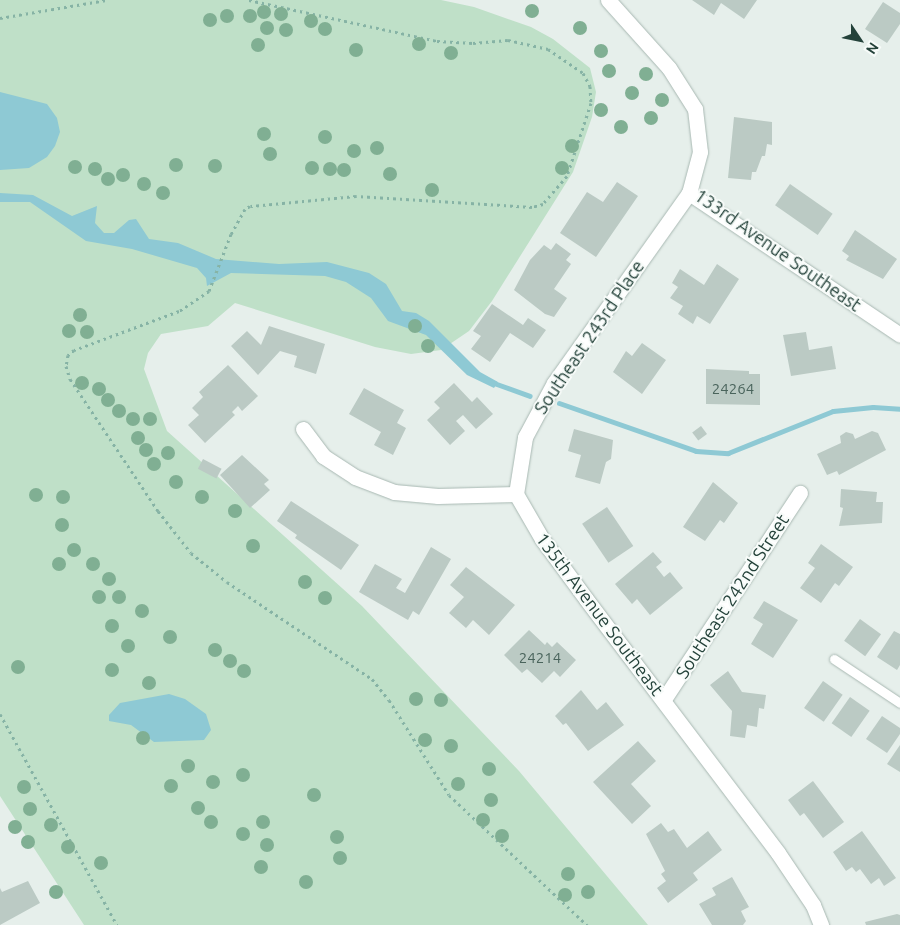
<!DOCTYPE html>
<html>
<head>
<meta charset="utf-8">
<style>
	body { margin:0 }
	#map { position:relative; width:900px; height:925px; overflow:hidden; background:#e6efeb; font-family:Ubuntu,sans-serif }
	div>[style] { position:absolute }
	.green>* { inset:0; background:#bfe0c8 }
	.water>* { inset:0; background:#8ec9d4 }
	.stream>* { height:5px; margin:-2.5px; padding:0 2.5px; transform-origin:2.5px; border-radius:2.5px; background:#8ec9d4 }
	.building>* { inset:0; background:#bbcac4; transform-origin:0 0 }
	.path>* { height:3px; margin-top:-1.5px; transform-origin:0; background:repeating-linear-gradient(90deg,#86b3a5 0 2.5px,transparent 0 6.5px) }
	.roads { filter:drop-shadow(0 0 1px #a8b8b2) drop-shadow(0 0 1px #a8b8b2) }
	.lane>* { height:9px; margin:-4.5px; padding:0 4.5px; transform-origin:4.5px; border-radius:4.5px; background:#fff }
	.street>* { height:15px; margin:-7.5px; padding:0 7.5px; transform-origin:7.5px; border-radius:7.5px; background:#fff }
	.trees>* { width:14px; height:14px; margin:-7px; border-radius:50%; background:#80af93 }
	span { translate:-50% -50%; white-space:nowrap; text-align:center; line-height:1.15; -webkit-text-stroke:4px #f7fbf9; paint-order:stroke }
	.number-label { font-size:15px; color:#4a645c }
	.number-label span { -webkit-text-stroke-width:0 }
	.street-label { font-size:18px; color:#24423a }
	.north { position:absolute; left:835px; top:15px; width:50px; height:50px; -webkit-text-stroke:4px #f7fbf9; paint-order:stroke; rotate:124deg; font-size:14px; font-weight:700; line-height:20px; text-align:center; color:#24423a }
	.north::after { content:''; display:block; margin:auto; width:18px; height:22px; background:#24423a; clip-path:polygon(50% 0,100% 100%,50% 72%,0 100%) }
</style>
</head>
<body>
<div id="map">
	<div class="green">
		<div style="clip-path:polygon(0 0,441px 0,474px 7px,531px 27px,553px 39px,590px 68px,596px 92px,592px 117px,573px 172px,492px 301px,469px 331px,441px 350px,411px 354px,375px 347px,235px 303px,208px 326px,161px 334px,148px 353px,144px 369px,167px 431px,362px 606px,519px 771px,648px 925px,84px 925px,0 796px)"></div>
	</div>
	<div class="water">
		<div style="clip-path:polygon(0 92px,47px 104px,57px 118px,60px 132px,55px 146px,47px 157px,29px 168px,0 170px)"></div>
		<div style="clip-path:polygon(0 193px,33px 195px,72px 216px,97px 206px,95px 223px,104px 233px,114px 233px,129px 220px,136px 219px,149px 239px,178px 243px,216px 259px,279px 264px,327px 262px,369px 273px,386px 284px,402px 311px,416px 313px,429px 321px,480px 372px,498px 382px,494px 388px,467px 375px,426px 335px,388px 321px,371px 298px,346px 282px,325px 276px,231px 273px,207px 286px,206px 278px,197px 268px,132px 249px,86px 241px,30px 202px,0 202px)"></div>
		<div style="clip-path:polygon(169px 694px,185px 699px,206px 714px,211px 730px,204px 740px,154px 742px,131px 725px,109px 721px,109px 715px,120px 703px)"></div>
	</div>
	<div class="stream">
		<div style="left:491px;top:382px;width:41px;rotate:19.7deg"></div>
		<div style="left:559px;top:403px;width:145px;rotate:19.3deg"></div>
		<div style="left:696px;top:451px;width:32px;rotate:4deg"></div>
		<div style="left:728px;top:453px;width:113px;rotate:-21.8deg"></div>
		<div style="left:833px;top:411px;width:40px;rotate:-5.7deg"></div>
		<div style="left:873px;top:407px;width:27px;rotate:4deg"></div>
	</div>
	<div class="building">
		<div style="clip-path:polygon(692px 0,757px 0,744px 19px,721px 3px,714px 15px)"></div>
		<div style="clip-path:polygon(883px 2px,900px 13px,900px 24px,887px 43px,865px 29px)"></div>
		<div style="clip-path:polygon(734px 117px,772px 122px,772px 145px,767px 144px,765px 156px,762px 156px,756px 172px,752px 172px,751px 180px,728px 178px)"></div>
		<div style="clip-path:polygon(617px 182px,638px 196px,596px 257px,560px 233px,587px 192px,603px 202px)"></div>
		<div style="left:790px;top:184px;width:52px;height:26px;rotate:35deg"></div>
		<div style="clip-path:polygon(855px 230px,897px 259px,883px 279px,846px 260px,849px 256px,842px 251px)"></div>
		<div style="clip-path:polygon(556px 243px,571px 254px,566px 260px,571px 264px,554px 289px,567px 298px,554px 317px,545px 314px,514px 290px,530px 260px,544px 245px,551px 250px)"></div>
		<div style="clip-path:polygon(717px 264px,739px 279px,710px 324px,697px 316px,693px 324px,678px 314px,683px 306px,670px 298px,678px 287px,672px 283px,680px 269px,704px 285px)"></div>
		<div style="clip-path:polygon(492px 304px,523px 325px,528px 318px,546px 330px,533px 348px,510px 333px,490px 362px,471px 349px,481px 336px,473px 331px)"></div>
		<div style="clip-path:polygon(269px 326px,325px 344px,316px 374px,294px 367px,297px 356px,280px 351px,258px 375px,231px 346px,247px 331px,261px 345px)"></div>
		<div style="clip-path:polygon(806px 332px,809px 350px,832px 346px,836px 369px,791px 376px,783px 335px)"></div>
		<div style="clip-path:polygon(642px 343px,666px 360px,642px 394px,613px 372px,626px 351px,632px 356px)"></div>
		<div style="clip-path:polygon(228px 365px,258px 396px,242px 411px,238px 406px,232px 412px,235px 415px,205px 443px,188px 425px,199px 415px,192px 408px,203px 397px,199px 392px)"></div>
		<div style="clip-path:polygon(706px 369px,749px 371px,749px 374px,760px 374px,760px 405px,706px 404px)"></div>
		<div style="clip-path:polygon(454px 383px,472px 402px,477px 397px,493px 414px,476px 429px,463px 415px,456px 421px,465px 431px,450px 445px,427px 420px,440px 408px,434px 402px)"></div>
		<div style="clip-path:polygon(364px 388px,404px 410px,397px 423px,406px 428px,393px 455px,374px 445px,381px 432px,349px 414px)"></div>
		<div style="left:701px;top:426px;width:10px;height:11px;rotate:53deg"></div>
		<div style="clip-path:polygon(574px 429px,613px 440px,611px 459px,606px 462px,600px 484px,575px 477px,581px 455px,568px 451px)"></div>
		<div style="clip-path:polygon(872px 431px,878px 433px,886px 450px,839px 475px,837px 471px,827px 475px,817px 454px,841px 443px,840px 436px,846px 432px,853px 434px,855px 439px)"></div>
		<div style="clip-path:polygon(242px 455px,269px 480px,264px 484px,270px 490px,250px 508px,220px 475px)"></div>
		<div style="left:203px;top:459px;width:21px;height:11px;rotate:28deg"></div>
		<div style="clip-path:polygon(713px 482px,738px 503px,724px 523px,720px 520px,705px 541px,683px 527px)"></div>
		<div style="clip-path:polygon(841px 489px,877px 492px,876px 502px,883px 502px,882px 523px,839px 526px,843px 508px,840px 507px)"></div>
		<div style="clip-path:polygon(291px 501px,359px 545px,341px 570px,295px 538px,297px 535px,277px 521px)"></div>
		<div style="left:607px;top:507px;width:47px;height:30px;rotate:56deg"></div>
		<div style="clip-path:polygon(821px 544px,853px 567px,839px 586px,835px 583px,821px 603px,800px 588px,815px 568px,808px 563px)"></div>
		<div style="clip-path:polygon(431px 547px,451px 559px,419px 615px,413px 611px,408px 620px,359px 592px,375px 564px,402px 579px,396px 588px,405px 593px)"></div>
		<div style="clip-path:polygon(653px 552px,662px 562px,656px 567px,664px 577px,670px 572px,683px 588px,650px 615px,637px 599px,632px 604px,615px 584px)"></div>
		<div style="clip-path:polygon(466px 567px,515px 605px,489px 635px,473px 620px,466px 628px,449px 613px,464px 597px,450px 585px)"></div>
		<div style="clip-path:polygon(764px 601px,798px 620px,773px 658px,751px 644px,763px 624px,753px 618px)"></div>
		<div style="left:860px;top:619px;width:26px;height:27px;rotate:36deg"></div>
		<div style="clip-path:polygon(529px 630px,545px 645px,547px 642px,552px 647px,557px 642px,576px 660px,560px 677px,554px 671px,542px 683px,527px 669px,522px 673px,504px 655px)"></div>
		<div style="clip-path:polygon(894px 631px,900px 634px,900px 665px,897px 670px,877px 657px)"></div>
		<div style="clip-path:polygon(728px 671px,742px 692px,766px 695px,764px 709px,759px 708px,757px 727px,747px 725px,745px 738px,730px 736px,732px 711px,710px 685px)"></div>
		<div style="left:823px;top:681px;width:24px;height:33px;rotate:35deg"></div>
		<div style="clip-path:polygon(581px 690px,597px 710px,606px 702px,624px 725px,588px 751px,566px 723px,563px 725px,555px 716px)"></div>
		<div style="left:850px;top:697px;width:24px;height:32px;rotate:35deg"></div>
		<div style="clip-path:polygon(882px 716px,900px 728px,900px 734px,887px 753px,866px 739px)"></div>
		<div style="clip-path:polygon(638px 741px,656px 761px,631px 784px,651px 806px,632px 824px,593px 782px)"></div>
		<div style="clip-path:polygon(900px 745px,900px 772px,887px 764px)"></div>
		<div style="clip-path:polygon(813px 781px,844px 822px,823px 838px,804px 813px,800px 816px,788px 800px)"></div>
		<div style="clip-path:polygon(661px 823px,668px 832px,674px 829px,687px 848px,708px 831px,722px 850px,693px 873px,698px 880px,668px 903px,657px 888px,666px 881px,661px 874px,665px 871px,646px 834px)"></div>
		<div style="clip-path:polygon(862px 831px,896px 878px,884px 886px,879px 878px,871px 884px,860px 869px,856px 872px,852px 867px,846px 871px,833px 852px)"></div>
		<div style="clip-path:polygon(732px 877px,749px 907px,741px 911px,746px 921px,743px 925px,712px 925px,699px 904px,716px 895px,712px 888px)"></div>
		<div style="clip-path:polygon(28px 881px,40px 903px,0 925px,0 888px,2px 892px)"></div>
		<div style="clip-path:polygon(897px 914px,900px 915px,900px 925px,866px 925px,865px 922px)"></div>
	</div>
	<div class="path">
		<div style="left:249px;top:0;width:192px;rotate:12.3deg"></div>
		<div style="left:437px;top:41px;width:36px;rotate:3deg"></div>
		<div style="left:473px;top:43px;width:35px;rotate:-5deg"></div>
		<div style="left:508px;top:40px;width:41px;rotate:12.7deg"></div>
		<div style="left:548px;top:49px;width:42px;rotate:34.4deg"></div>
		<div style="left:583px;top:73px;width:15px;rotate:62deg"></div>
		<div style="left:590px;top:86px;width:17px;rotate:87deg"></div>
		<div style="left:591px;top:103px;width:77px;rotate:108.2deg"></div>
		<div style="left:567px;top:176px;width:37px;rotate:131deg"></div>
		<div style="left:543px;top:204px;width:11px;rotate:165deg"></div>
		<div style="left:532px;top:207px;width:176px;rotate:-176.4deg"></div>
		<div style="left:356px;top:196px;width:106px;rotate:174.6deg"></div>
		<div style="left:250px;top:206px;width:6px;rotate:149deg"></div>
		<div style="left:245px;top:209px;width:29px;rotate:119deg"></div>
		<div style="left:231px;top:234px;width:61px;rotate:111.1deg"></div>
		<div style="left:209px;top:291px;width:36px;rotate:146deg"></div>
		<div style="left:179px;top:311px;width:112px;rotate:159.6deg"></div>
		<div style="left:74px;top:350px;width:8px;rotate:140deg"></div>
		<div style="left:68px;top:355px;width:11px;rotate:100deg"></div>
		<div style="left:66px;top:366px;width:14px;rotate:73deg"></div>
		<div style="left:70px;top:379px;width:159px;rotate:56.3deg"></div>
		<div style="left:158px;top:511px;width:53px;rotate:51.8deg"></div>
		<div style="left:191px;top:553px;width:46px;rotate:38.9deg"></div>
		<div style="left:227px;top:582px;width:174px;rotate:33.8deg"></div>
		<div style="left:372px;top:679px;width:27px;rotate:51deg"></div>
		<div style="left:389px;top:700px;width:112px;rotate:57.7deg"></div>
		<div style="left:449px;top:795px;width:190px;rotate:43.3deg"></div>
		<div style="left:0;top:18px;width:108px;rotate:-9.6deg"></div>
		<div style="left:0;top:714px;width:241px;rotate:61deg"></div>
	</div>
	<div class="roads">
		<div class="lane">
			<div style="left:834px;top:659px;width:79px;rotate:33.7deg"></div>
		</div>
		<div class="street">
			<div style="left:608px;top:0;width:91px;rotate:48.1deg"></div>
			<div style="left:669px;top:68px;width:49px;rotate:57.6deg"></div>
			<div style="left:695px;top:109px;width:43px;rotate:83.4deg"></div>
			<div style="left:700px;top:152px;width:42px;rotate:105deg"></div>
			<div style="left:689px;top:193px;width:254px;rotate:33.9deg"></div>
			<div style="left:303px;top:429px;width:34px;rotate:53deg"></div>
			<div style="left:323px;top:456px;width:38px;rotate:33deg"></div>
			<div style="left:355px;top:477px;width:42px;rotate:21deg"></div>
			<div style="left:394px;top:492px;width:44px;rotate:5.2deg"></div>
			<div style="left:438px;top:496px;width:78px;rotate:-1.5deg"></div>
			<div style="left:516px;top:494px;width:52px;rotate:60deg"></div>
			<div style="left:542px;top:539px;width:74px;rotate:53.7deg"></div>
			<div style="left:586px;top:599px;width:318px;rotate:52.9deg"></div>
			<div style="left:778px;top:853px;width:63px;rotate:56.1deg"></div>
			<div style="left:813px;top:905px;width:22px;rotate:68deg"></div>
			<div style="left:516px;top:494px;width:58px;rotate:-81deg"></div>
			<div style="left:525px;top:437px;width:61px;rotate:-61.8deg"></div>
			<div style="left:554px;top:383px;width:233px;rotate:-54.6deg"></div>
			<div style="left:664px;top:699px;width:247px;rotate:-56.6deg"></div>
		</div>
	</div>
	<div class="trees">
		<div style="left:532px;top:11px"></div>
		<div style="left:264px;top:12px"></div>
		<div style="left:281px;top:14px"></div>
		<div style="left:227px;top:16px"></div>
		<div style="left:250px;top:16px"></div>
		<div style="left:210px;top:20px"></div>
		<div style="left:311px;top:21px"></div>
		<div style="left:267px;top:28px"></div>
		<div style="left:580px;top:28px"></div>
		<div style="left:325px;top:29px"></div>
		<div style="left:286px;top:30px"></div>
		<div style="left:419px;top:44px"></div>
		<div style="left:258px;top:45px"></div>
		<div style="left:356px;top:50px"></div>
		<div style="left:601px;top:51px"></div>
		<div style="left:451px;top:53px"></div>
		<div style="left:609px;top:71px"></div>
		<div style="left:646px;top:74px"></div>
		<div style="left:632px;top:93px"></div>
		<div style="left:662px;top:100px"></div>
		<div style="left:601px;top:110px"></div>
		<div style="left:651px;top:118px"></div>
		<div style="left:621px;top:127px"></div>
		<div style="left:264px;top:134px"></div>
		<div style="left:325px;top:137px"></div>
		<div style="left:572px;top:146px"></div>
		<div style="left:377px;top:148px"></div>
		<div style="left:354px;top:151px"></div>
		<div style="left:270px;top:154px"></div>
		<div style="left:176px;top:165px"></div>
		<div style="left:215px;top:166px"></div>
		<div style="left:75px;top:167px"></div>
		<div style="left:312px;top:168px"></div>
		<div style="left:562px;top:168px"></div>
		<div style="left:95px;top:169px"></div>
		<div style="left:330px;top:169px"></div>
		<div style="left:344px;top:170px"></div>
		<div style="left:390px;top:174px"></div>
		<div style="left:123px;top:175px"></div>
		<div style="left:108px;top:179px"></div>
		<div style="left:144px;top:184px"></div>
		<div style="left:432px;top:190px"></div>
		<div style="left:163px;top:193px"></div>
		<div style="left:80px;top:315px"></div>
		<div style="left:415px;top:326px"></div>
		<div style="left:69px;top:331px"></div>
		<div style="left:87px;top:332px"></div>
		<div style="left:428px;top:346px"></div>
		<div style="left:82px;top:383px"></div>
		<div style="left:99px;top:389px"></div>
		<div style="left:108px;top:400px"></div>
		<div style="left:119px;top:411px"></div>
		<div style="left:133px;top:419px"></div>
		<div style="left:150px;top:419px"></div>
		<div style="left:138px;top:438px"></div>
		<div style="left:146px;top:450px"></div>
		<div style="left:168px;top:453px"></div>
		<div style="left:154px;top:464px"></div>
		<div style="left:176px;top:482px"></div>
		<div style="left:36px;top:495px"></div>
		<div style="left:63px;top:497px"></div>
		<div style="left:202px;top:497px"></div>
		<div style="left:235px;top:511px"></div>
		<div style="left:62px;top:525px"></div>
		<div style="left:253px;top:546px"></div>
		<div style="left:74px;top:550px"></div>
		<div style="left:59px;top:564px"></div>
		<div style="left:93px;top:564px"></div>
		<div style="left:109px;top:579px"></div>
		<div style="left:305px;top:582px"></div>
		<div style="left:99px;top:597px"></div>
		<div style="left:119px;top:597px"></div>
		<div style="left:325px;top:598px"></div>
		<div style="left:142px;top:611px"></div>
		<div style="left:112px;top:626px"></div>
		<div style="left:170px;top:637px"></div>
		<div style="left:128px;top:646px"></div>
		<div style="left:215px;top:650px"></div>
		<div style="left:230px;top:661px"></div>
		<div style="left:18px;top:667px"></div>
		<div style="left:112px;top:670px"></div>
		<div style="left:244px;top:671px"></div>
		<div style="left:149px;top:683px"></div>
		<div style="left:416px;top:699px"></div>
		<div style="left:441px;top:700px"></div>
		<div style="left:143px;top:738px"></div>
		<div style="left:425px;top:740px"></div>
		<div style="left:451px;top:746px"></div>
		<div style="left:188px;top:766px"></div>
		<div style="left:489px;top:769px"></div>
		<div style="left:243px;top:775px"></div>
		<div style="left:213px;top:782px"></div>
		<div style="left:458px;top:784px"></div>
		<div style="left:171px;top:786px"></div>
		<div style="left:24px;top:787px"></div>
		<div style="left:314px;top:795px"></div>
		<div style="left:491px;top:800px"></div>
		<div style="left:198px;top:808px"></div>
		<div style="left:30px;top:809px"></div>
		<div style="left:483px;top:820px"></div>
		<div style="left:211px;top:822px"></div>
		<div style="left:263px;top:822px"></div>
		<div style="left:51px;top:825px"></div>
		<div style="left:15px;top:827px"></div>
		<div style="left:243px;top:834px"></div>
		<div style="left:502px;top:836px"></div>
		<div style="left:337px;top:837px"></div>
		<div style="left:28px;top:842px"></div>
		<div style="left:267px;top:845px"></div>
		<div style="left:68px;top:847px"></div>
		<div style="left:340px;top:858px"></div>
		<div style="left:101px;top:863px"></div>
		<div style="left:261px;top:867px"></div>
		<div style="left:568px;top:874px"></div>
		<div style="left:306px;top:882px"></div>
		<div style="left:56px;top:892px"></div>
		<div style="left:588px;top:892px"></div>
		<div style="left:565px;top:895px"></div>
	</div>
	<div class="number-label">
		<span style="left:733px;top:389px">24264</span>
		<span style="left:540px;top:658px">24214</span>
	</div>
	<div class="street-label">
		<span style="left:778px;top:250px;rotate:35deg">133rd Avenue Southeast</span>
		<span style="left:589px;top:337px;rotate:-56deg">Southeast 243rd Place</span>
		<span style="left:732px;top:596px;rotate:-57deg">Southeast 242nd Street</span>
		<span style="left:600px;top:614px;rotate:53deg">135th Avenue Southeast</span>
	</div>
	<div class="north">N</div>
</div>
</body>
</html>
